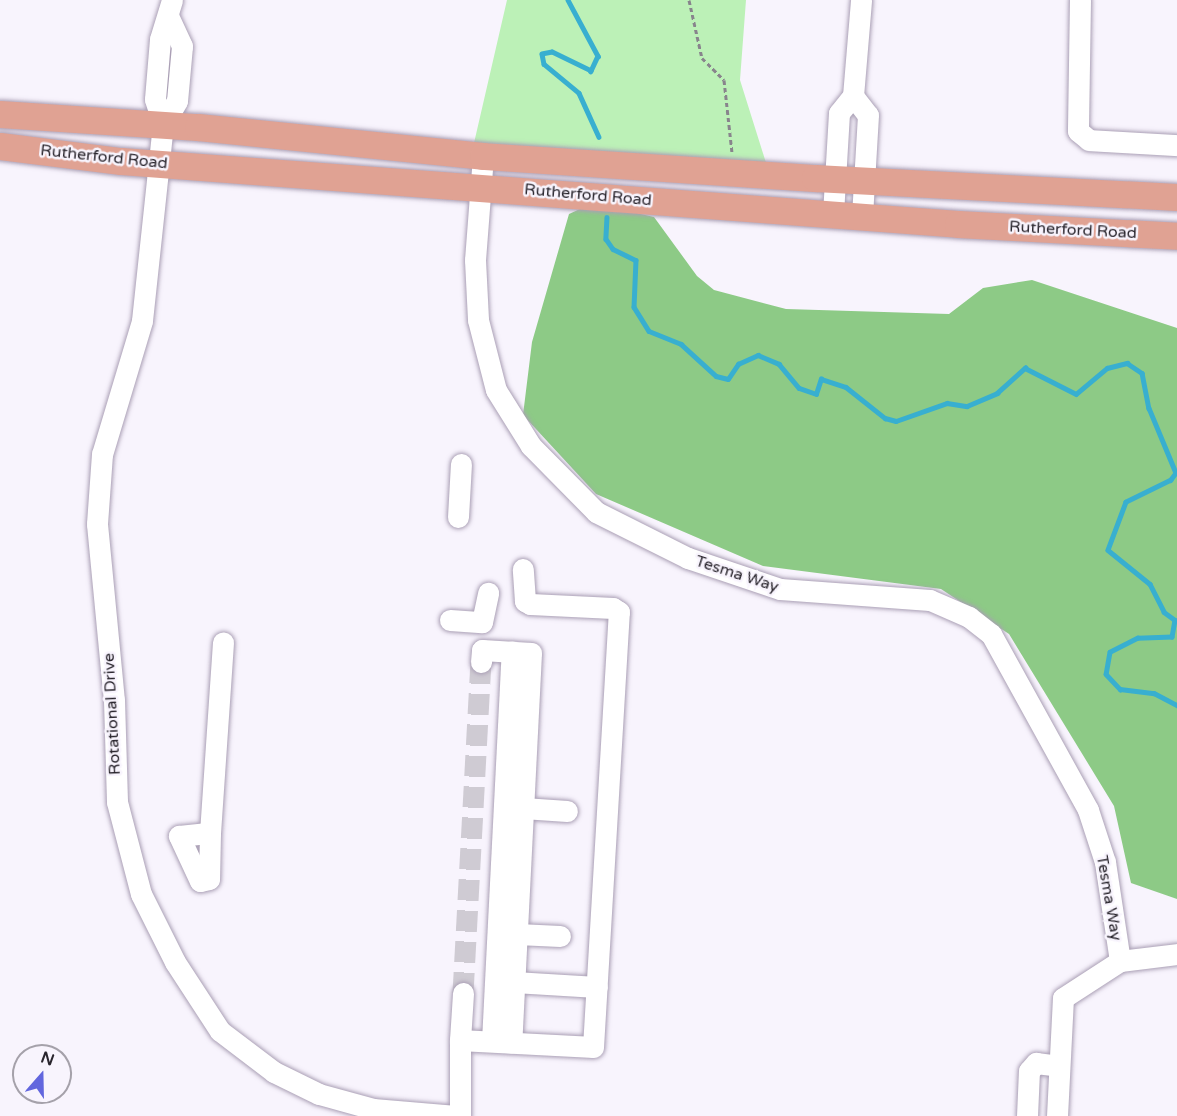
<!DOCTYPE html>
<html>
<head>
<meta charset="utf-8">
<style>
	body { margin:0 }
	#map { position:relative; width:1177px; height:1116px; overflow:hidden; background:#f8f4fd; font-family:"Varela Round",sans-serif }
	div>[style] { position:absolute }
	.green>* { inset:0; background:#bcf1b7 }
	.forest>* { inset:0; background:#8dca86 }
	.stream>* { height:4.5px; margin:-2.25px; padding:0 2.25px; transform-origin:2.25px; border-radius:2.25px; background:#38afd0 }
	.minor-tunnel>* { height:21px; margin-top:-10.5px; transform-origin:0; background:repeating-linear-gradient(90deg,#cfcbd3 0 21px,transparent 0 31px) }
	.path>* { height:3px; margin-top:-1.5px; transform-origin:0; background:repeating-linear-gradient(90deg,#88848c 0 4.5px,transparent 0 7.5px) }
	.roads { filter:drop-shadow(0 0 2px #aa9fb5) drop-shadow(0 0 2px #aa9fb5) }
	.minor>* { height:21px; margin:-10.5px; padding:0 10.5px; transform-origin:10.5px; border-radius:10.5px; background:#fff }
	.major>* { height:27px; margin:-13.5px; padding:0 13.5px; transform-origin:13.5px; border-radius:13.5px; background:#e0a293 }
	span { translate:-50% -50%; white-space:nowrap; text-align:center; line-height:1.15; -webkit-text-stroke:5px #f8f4fd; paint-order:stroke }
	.street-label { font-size:16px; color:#29252d }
	.north { position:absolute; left:12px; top:1044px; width:60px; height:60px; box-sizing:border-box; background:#f8f4fd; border:2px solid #a5a1aa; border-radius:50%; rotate:20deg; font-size:16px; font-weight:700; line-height:24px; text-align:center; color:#29252d }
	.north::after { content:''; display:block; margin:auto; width:21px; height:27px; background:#6266de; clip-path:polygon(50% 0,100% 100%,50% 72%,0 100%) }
</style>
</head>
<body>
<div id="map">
	<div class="green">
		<div style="clip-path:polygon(507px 0,746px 0,740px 80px,767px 166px,474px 143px)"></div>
	</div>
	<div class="forest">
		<div style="clip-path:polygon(593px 203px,654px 217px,697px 276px,714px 290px,786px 309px,949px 314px,983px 288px,1032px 280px,1177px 328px,1177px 899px,1131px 883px,1114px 806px,1009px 634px,941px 589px,763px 566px,596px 494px,523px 415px,532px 342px,569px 214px)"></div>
	</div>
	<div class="stream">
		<div style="left:568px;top:0;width:64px;rotate:61.8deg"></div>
		<div style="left:598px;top:56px;width:17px;rotate:115deg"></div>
		<div style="left:591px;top:71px;width:43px;rotate:-154deg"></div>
		<div style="left:552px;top:52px;width:10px;rotate:169deg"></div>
		<div style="left:542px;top:54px;width:10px;rotate:79deg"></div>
		<div style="left:544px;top:64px;width:45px;rotate:39.6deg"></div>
		<div style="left:579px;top:93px;width:48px;rotate:65.6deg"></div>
		<div style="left:607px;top:217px;width:22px;rotate:93deg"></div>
		<div style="left:606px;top:239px;width:12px;rotate:55deg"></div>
		<div style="left:613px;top:249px;width:25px;rotate:26deg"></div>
		<div style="left:636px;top:260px;width:47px;rotate:92.4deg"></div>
		<div style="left:634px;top:307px;width:28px;rotate:58deg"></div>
		<div style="left:649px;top:331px;width:35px;rotate:22deg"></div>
		<div style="left:681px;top:344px;width:47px;rotate:42.4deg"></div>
		<div style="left:716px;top:376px;width:12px;rotate:14deg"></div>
		<div style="left:728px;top:379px;width:18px;rotate:-56deg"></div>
		<div style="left:738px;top:364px;width:22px;rotate:-24deg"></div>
		<div style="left:758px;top:355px;width:23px;rotate:23deg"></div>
		<div style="left:779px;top:364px;width:31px;rotate:50deg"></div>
		<div style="left:799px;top:388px;width:18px;rotate:19deg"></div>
		<div style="left:816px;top:394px;width:16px;rotate:-72deg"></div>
		<div style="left:821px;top:379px;width:26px;rotate:18deg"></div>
		<div style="left:846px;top:387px;width:50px;rotate:38.5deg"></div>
		<div style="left:885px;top:418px;width:11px;rotate:15deg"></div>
		<div style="left:896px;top:421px;width:54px;rotate:-19.4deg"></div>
		<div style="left:947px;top:403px;width:20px;rotate:9deg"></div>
		<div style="left:967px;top:406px;width:33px;rotate:-23deg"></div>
		<div style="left:997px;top:393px;width:38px;rotate:-42deg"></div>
		<div style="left:1025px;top:368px;width:57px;rotate:27deg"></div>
		<div style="left:1076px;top:394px;width:40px;rotate:-40deg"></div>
		<div style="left:1107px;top:368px;width:21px;rotate:-14deg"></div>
		<div style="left:1127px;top:363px;width:18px;rotate:34deg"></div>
		<div style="left:1142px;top:373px;width:36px;rotate:79deg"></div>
		<div style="left:1149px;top:408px;width:70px;rotate:67.4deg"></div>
		<div style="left:1176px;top:473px;width:9px;rotate:126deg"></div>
		<div style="left:1171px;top:480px;width:50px;rotate:153.9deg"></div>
		<div style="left:1126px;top:502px;width:51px;rotate:110.6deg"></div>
		<div style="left:1108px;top:550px;width:54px;rotate:39deg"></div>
		<div style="left:1150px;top:584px;width:31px;rotate:63deg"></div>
		<div style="left:1164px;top:612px;width:14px;rotate:36deg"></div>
		<div style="left:1175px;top:620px;width:17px;rotate:100deg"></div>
		<div style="left:1172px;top:637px;width:34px;rotate:178deg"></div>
		<div style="left:1138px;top:638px;width:31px;rotate:153deg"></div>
		<div style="left:1110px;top:652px;width:22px;rotate:100deg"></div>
		<div style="left:1106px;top:674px;width:21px;rotate:47deg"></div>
		<div style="left:1120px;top:689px;width:34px;rotate:7deg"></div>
		<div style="left:1154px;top:693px;width:26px;rotate:28deg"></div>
	</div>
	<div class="minor-tunnel">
		<div style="left:463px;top:993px;width:331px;rotate:-86.9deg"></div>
	</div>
	<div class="path">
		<div style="left:689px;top:0;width:59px;rotate:77.4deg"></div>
		<div style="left:702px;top:58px;width:31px;rotate:45deg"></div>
		<div style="left:724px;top:80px;width:72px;rotate:83.7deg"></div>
	</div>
	<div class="roads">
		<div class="minor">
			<div style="left:1080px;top:0;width:131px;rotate:90.9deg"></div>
			<div style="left:1078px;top:131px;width:14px;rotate:39deg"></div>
			<div style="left:1089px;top:140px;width:88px;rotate:3.3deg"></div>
			<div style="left:169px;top:18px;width:31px;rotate:65deg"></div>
			<div style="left:182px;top:46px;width:55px;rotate:95.2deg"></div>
			<div style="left:177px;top:101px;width:27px;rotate:121deg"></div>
			<div style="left:163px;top:124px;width:198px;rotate:96.1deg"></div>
			<div style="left:142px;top:321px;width:139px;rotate:106.7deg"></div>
			<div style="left:102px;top:454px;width:70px;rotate:94.1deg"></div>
			<div style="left:97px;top:524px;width:177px;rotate:84.5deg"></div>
			<div style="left:114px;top:700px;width:102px;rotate:88.3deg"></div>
			<div style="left:117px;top:802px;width:95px;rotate:75.4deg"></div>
			<div style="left:141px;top:894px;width:76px;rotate:63.4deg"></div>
			<div style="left:175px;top:962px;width:82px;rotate:56.9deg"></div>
			<div style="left:220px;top:1031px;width:68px;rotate:37.2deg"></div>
			<div style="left:274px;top:1072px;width:50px;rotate:26.1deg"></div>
			<div style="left:319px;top:1094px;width:56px;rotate:15.5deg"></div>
			<div style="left:373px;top:1109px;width:83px;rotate:4.8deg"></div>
			<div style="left:853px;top:96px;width:24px;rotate:52deg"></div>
			<div style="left:868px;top:115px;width:102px;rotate:93.4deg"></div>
			<div style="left:163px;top:124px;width:26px;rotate:-108deg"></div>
			<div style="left:155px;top:99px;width:60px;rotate:-85.2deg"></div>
			<div style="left:160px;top:39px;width:41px;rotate:-72.9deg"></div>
			<div style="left:483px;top:156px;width:104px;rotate:94.4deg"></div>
			<div style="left:475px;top:260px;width:60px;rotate:87.1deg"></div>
			<div style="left:478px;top:320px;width:72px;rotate:75.6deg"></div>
			<div style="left:496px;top:390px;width:66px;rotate:58deg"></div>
			<div style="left:531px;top:446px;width:93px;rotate:45.4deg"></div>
			<div style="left:596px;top:512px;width:103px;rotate:26.6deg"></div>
			<div style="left:688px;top:558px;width:97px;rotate:18.6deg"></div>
			<div style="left:780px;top:589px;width:150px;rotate:4.2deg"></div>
			<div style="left:930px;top:600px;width:43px;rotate:23.6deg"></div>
			<div style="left:969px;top:617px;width:28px;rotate:38deg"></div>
			<div style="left:991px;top:634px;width:201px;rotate:61.1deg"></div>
			<div style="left:1088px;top:810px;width:55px;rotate:71.9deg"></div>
			<div style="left:1105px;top:862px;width:100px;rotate:81.4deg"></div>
			<div style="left:833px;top:214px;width:101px;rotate:-86.6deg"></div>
			<div style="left:839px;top:113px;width:22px;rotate:-51deg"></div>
			<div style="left:853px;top:96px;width:96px;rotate:-85.2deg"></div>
			<div style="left:458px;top:517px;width:53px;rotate:-86.8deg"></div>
			<div style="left:450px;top:620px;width:32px;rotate:4deg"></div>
			<div style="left:482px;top:622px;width:30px;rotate:-78deg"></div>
			<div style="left:481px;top:662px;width:12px;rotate:-85deg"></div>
			<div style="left:482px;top:650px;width:49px;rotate:3.5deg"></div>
			<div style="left:531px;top:653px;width:390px;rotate:92.9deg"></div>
			<div style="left:523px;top:808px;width:44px;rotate:3.9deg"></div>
			<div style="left:210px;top:833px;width:46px;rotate:91.2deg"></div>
			<div style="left:209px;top:879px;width:9px;rotate:167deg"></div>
			<div style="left:200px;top:881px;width:50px;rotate:-115deg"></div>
			<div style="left:179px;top:836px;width:31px;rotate:-6deg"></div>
			<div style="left:210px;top:833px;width:191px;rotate:-86.1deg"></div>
			<div style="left:517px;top:934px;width:43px;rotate:2.7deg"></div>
			<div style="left:514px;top:982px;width:83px;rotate:3.4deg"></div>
			<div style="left:460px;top:1040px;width:47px;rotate:-86.3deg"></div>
			<div style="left:492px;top:1041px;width:390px;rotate:-87.1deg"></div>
			<div style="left:460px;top:1116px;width:76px;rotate:-90deg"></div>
			<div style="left:460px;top:1040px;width:133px;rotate:3deg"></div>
			<div style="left:593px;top:1047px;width:436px;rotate:-86.6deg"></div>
			<div style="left:619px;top:612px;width:7px;rotate:-146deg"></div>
			<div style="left:613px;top:608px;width:83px;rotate:-177.2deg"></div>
			<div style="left:530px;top:604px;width:6px;rotate:-149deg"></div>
			<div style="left:525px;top:601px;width:32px;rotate:-94deg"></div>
			<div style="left:1027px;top:1116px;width:45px;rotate:-87.5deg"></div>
			<div style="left:1029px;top:1071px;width:11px;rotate:-49deg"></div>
			<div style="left:1036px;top:1063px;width:23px;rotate:7deg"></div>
			<div style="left:1057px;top:1116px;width:118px;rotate:-87.1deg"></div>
			<div style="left:1063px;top:998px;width:68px;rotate:-33deg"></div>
			<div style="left:1120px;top:961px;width:57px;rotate:-7deg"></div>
		</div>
		<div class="major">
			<div style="left:0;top:114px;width:198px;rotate:3.8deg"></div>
			<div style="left:198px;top:127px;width:286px;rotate:5.8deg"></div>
			<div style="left:483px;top:156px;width:333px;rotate:3.8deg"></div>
			<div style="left:815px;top:178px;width:362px;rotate:3deg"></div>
			<div style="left:0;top:146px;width:122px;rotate:7.1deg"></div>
			<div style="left:121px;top:161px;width:839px;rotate:4.3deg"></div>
			<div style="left:958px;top:224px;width:219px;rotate:3.1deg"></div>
		</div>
	</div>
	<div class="street-label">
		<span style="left:104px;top:157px;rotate:6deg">Rutherford Road</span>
		<span style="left:588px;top:195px;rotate:5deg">Rutherford Road</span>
		<span style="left:1073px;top:230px;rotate:3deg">Rutherford Road</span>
		<span style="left:737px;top:574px;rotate:18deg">Tesma Way</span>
		<span style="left:112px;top:714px;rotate:-93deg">Rotational Drive</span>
		<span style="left:1109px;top:898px;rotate:80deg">Tesma Way</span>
	</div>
	<div class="north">N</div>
</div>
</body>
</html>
